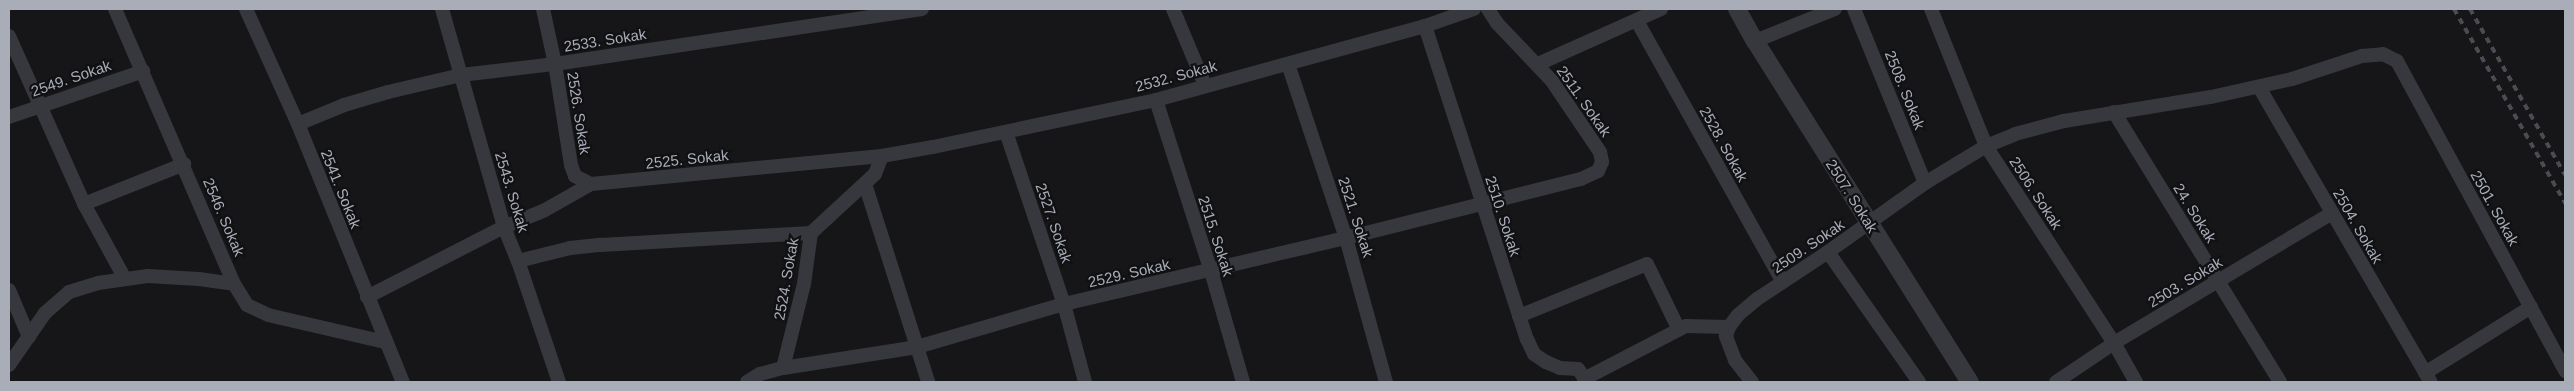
<!DOCTYPE html>
<html>
<head>
<meta charset="utf-8">
<style>
	body { margin:0 }
	#map { position:relative; width:2574px; height:391px; overflow:hidden; background:#161618; font-family:Arial,sans-serif }
	div>[style] { position:absolute }
	.minor>* { height:14px; margin:-7px; padding:0 7px; transform-origin:7px; border-radius:7px; background:#37383d }
	.tertiary>* { height:18px; margin:-9px; padding:0 9px; transform-origin:9px; border-radius:9px; background:#37383d }
	.rail>* { height:4px; margin-top:-2px; transform-origin:0; background:repeating-linear-gradient(90deg,#4a4c52 0 6px,transparent 0 11px) }
	span { translate:-50% -50%; white-space:nowrap; text-align:center; line-height:1.15; -webkit-text-stroke:4.5px #111113; paint-order:stroke }
	.street-label { font-size:15px; color:#a8adb8 }
	.frame { position:absolute; inset:0; border:10px solid #a8adb8; pointer-events:none }
</style>
</head>
<body>
<div id="map">
	<div class="minor">
		<div style="left:115px;top:9px;width:300px;rotate:66.6deg"></div>
		<div style="left:234px;top:284px;width:25px;rotate:58deg"></div>
		<div style="left:247px;top:305px;width:23px;rotate:25deg"></div>
		<div style="left:268px;top:315px;width:120px;rotate:13deg"></div>
		<div style="left:246px;top:9px;width:126px;rotate:65.7deg"></div>
		<div style="left:298px;top:124px;width:279px;rotate:67.9deg"></div>
		<div style="left:442px;top:9px;width:227px;rotate:74.1deg"></div>
		<div style="left:504px;top:227px;width:37px;rotate:68deg"></div>
		<div style="left:518px;top:261px;width:128px;rotate:71.3deg"></div>
		<div style="left:543px;top:9px;width:56px;rotate:77.7deg"></div>
		<div style="left:555px;top:64px;width:102px;rotate:81deg"></div>
		<div style="left:571px;top:165px;width:12px;rotate:70deg"></div>
		<div style="left:575px;top:176px;width:18px;rotate:27deg"></div>
		<div style="left:1173px;top:9px;width:82px;rotate:67.2deg"></div>
		<div style="left:1854px;top:9px;width:188px;rotate:67.8deg"></div>
		<div style="left:1931px;top:9px;width:148px;rotate:68.1deg"></div>
		<div style="left:1986px;top:146px;width:235px;rotate:57deg"></div>
		<div style="left:2114px;top:343px;width:45px;rotate:60.6deg"></div>
		<div style="left:1637px;top:21px;width:299px;rotate:60.8deg"></div>
		<div style="left:1425px;top:26px;width:329px;rotate:72deg"></div>
		<div style="left:1527px;top:339px;width:17px;rotate:65deg"></div>
		<div style="left:1534px;top:354px;width:14px;rotate:34deg"></div>
		<div style="left:1546px;top:362px;width:15px;rotate:23deg"></div>
		<div style="left:1560px;top:368px;width:18px;rotate:3deg"></div>
		<div style="left:1578px;top:369px;width:16px;rotate:55deg"></div>
		<div style="left:9px;top:36px;width:184px;rotate:65.9deg"></div>
		<div style="left:84px;top:204px;width:85px;rotate:61.3deg"></div>
		<div style="left:1755px;top:41px;width:86px;rotate:-21.8deg"></div>
		<div style="left:1288px;top:64px;width:183px;rotate:71.6deg"></div>
		<div style="left:1346px;top:238px;width:149px;rotate:74.5deg"></div>
		<div style="left:1538px;top:64px;width:135px;rotate:-24.1deg"></div>
		<div style="left:2259px;top:87px;width:341px;rotate:59.8deg"></div>
		<div style="left:1156px;top:100px;width:180px;rotate:72.2deg"></div>
		<div style="left:1211px;top:271px;width:116px;rotate:73.9deg"></div>
		<div style="left:2114px;top:112px;width:317px;rotate:58.4deg"></div>
		<div style="left:9px;top:117px;width:142px;rotate:-18.9deg"></div>
		<div style="left:298px;top:124px;width:50px;rotate:-22.4deg"></div>
		<div style="left:344px;top:105px;width:46px;rotate:-16.5deg"></div>
		<div style="left:388px;top:92px;width:75px;rotate:-13.1deg"></div>
		<div style="left:461px;top:75px;width:95px;rotate:-6.7deg"></div>
		<div style="left:555px;top:64px;width:371px;rotate:-8.5deg"></div>
		<div style="left:1006px;top:132px;width:182px;rotate:71.4deg"></div>
		<div style="left:1064px;top:304px;width:81px;rotate:74.9deg"></div>
		<div style="left:865px;top:184px;width:208px;rotate:72.3deg"></div>
		<div style="left:84px;top:204px;width:108px;rotate:-21.8deg"></div>
		<div style="left:1828px;top:252px;width:159px;rotate:55deg"></div>
		<div style="left:518px;top:261px;width:54px;rotate:-14deg"></div>
		<div style="left:570px;top:248px;width:31px;rotate:-6deg"></div>
		<div style="left:601px;top:245px;width:210px;rotate:-3.3deg"></div>
		<div style="left:9px;top:290px;width:51px;rotate:66.9deg"></div>
		<div style="left:367px;top:297px;width:154px;rotate:-27.1deg"></div>
		<div style="left:504px;top:227px;width:44px;rotate:-22.5deg"></div>
		<div style="left:545px;top:210px;width:53px;rotate:-29.5deg"></div>
		<div style="left:591px;top:184px;width:292px;rotate:-5.5deg"></div>
		<div style="left:882px;top:156px;width:52px;rotate:-10deg"></div>
		<div style="left:933px;top:147px;width:228px;rotate:-11.9deg"></div>
		<div style="left:1156px;top:100px;width:279px;rotate:-15.4deg"></div>
		<div style="left:1425px;top:26px;width:52px;rotate:-19.1deg"></div>
		<div style="left:1519px;top:316px;width:138px;rotate:-22.1deg"></div>
		<div style="left:1647px;top:264px;width:73px;rotate:64.1deg"></div>
		<div style="left:9px;top:365px;width:63px;rotate:-55.3deg"></div>
		<div style="left:45px;top:313px;width:32px;rotate:-41deg"></div>
		<div style="left:69px;top:292px;width:30px;rotate:-17deg"></div>
		<div style="left:98px;top:283px;width:50px;rotate:-8deg"></div>
		<div style="left:148px;top:276px;width:51px;rotate:3.4deg"></div>
		<div style="left:199px;top:279px;width:35px;rotate:8deg"></div>
		<div style="left:783px;top:368px;width:136px;rotate:-8.9deg"></div>
		<div style="left:917px;top:347px;width:153px;rotate:-16.3deg"></div>
		<div style="left:1064px;top:304px;width:290px;rotate:-13.2deg"></div>
		<div style="left:1346px;top:238px;width:242px;rotate:-14.1deg"></div>
		<div style="left:1581px;top:179px;width:19px;rotate:-25deg"></div>
		<div style="left:1598px;top:171px;width:10px;rotate:-66deg"></div>
		<div style="left:1602px;top:162px;width:10px;rotate:-101deg"></div>
		<div style="left:1600px;top:152px;width:86px;rotate:-124.1deg"></div>
		<div style="left:1552px;top:81px;width:80px;rotate:-133.5deg"></div>
		<div style="left:1497px;top:23px;width:17px;rotate:-123deg"></div>
		<div style="left:2425px;top:373px;width:125px;rotate:-31.9deg"></div>
		<div style="left:1584px;top:379px;width:115px;rotate:-27.5deg"></div>
		<div style="left:1686px;top:326px;width:43px;rotate:1.3deg"></div>
		<div style="left:747px;top:382px;width:15px;rotate:-32deg"></div>
		<div style="left:760px;top:374px;width:24px;rotate:-15deg"></div>
		<div style="left:783px;top:368px;width:87px;rotate:-76deg"></div>
		<div style="left:804px;top:284px;width:51px;rotate:-82.2deg"></div>
		<div style="left:811px;top:233px;width:87px;rotate:-42.7deg"></div>
		<div style="left:875px;top:174px;width:19px;rotate:-69deg"></div>
		<div style="left:1752px;top:382px;width:28px;rotate:-128deg"></div>
		<div style="left:1735px;top:360px;width:26px;rotate:-111deg"></div>
		<div style="left:1726px;top:336px;width:9px;rotate:-72deg"></div>
		<div style="left:1729px;top:327px;width:15px;rotate:-53deg"></div>
		<div style="left:1738px;top:315px;width:25px;rotate:-40deg"></div>
		<div style="left:1757px;top:299px;width:85px;rotate:-33.5deg"></div>
		<div style="left:1828px;top:252px;width:119px;rotate:-35.4deg"></div>
		<div style="left:1925px;top:183px;width:71px;rotate:-31.2deg"></div>
		<div style="left:1986px;top:146px;width:31px;rotate:-22deg"></div>
		<div style="left:2015px;top:134px;width:51px;rotate:-14.9deg"></div>
		<div style="left:2064px;top:121px;width:149px;rotate:-9.3deg"></div>
		<div style="left:2211px;top:97px;width:83px;rotate:-12.5deg"></div>
		<div style="left:2292px;top:79px;width:74px;rotate:-18.2deg"></div>
		<div style="left:2362px;top:56px;width:21px;rotate:-5deg"></div>
		<div style="left:2383px;top:54px;width:16px;rotate:27deg"></div>
		<div style="left:2397px;top:61px;width:353px;rotate:61.5deg"></div>
		<div style="left:2056px;top:382px;width:70px;rotate:-33.9deg"></div>
		<div style="left:2114px;top:343px;width:254px;rotate:-30.8deg"></div>
	</div>
	<div class="tertiary">
		<div style="left:1737px;top:9px;width:37px;rotate:61deg"></div>
		<div style="left:1755px;top:41px;width:403px;rotate:57.8deg"></div>
	</div>
	<div class="rail">
		<div style="left:2454px;top:9px;width:224px;rotate:60.2deg"></div>
		<div style="left:2470px;top:9px;width:191px;rotate:60.2deg"></div>
	</div>
	<div class="street-label">
		<span style="left:605px;top:40px;rotate:-9deg">2533. Sokak</span>
		<span style="left:1176px;top:76px;rotate:-15deg">2532. Sokak</span>
		<span style="left:71px;top:78px;rotate:-19deg">2549. Sokak</span>
		<span style="left:1905px;top:90px;rotate:68deg">2508. Sokak</span>
		<span style="left:1584px;top:101px;rotate:55deg">2511. Sokak</span>
		<span style="left:579px;top:113px;rotate:81deg">2526. Sokak</span>
		<span style="left:1724px;top:144px;rotate:61deg">2528. Sokak</span>
		<span style="left:687px;top:159px;rotate:-6deg">2525. Sokak</span>
		<span style="left:341px;top:189px;rotate:68deg">2541. Sokak</span>
		<span style="left:512px;top:192px;rotate:73deg">2543. Sokak</span>
		<span style="left:2036px;top:193px;rotate:57deg">2506. Sokak</span>
		<span style="left:1852px;top:196px;rotate:58deg">2507. Sokak</span>
		<span style="left:2495px;top:208px;rotate:61deg">2501. Sokak</span>
		<span style="left:2195px;top:213px;rotate:58deg">24. Sokak</span>
		<span style="left:1503px;top:216px;rotate:72deg">2510. Sokak</span>
		<span style="left:224px;top:217px;rotate:67deg">2546. Sokak</span>
		<span style="left:1356px;top:217px;rotate:72deg">2521. Sokak</span>
		<span style="left:1054px;top:223px;rotate:71deg">2527. Sokak</span>
		<span style="left:2358px;top:226px;rotate:60deg">2504. Sokak</span>
		<span style="left:1216px;top:236px;rotate:72deg">2515. Sokak</span>
		<span style="left:1808px;top:246px;rotate:-34deg">2509. Sokak</span>
		<span style="left:1129px;top:273px;rotate:-13deg">2529. Sokak</span>
		<span style="left:786px;top:279px;rotate:-80deg">2524. Sokak</span>
		<span style="left:2185px;top:282px;rotate:-31deg">2503. Sokak</span>
	</div>
	<div class="frame"></div>
</div>
</body>
</html>
